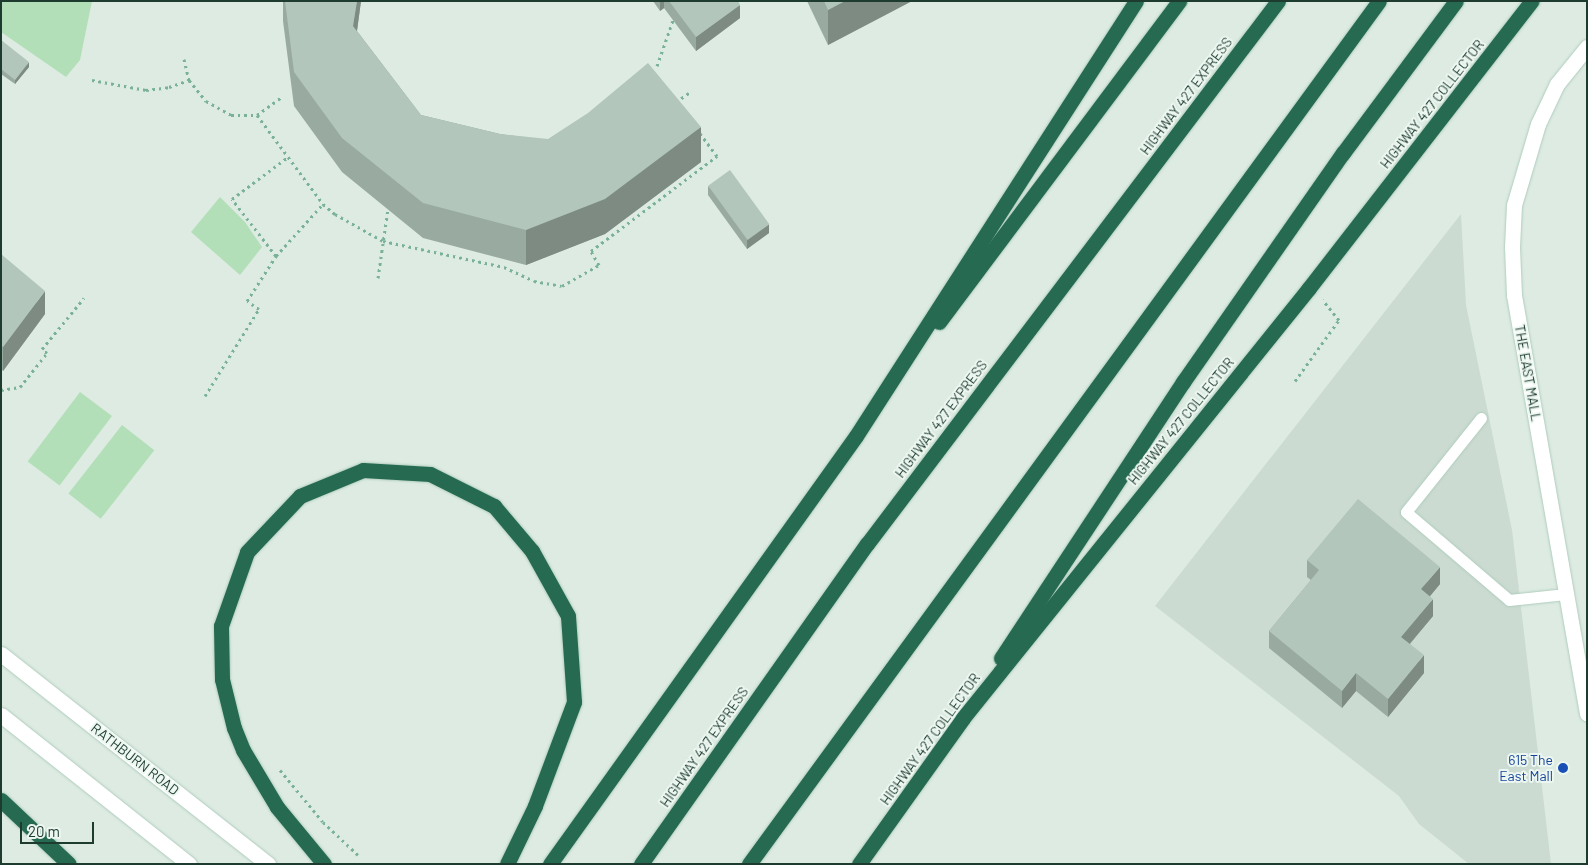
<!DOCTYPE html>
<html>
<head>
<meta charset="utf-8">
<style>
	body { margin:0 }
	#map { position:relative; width:1588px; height:865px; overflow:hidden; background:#ddebe2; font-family:Barlow,sans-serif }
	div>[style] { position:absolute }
	.built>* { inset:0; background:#cbdbd1 }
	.green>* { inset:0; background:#b3dfb8; transform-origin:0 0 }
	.path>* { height:3px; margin-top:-1.5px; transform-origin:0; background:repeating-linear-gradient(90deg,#7ab298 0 2.5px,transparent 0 6.5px) }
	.roads { filter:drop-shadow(0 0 1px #afccbd) drop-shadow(0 0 1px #afccbd) }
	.service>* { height:11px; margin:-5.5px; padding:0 5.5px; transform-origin:5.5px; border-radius:5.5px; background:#fff }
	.secondary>* { height:15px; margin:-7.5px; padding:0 7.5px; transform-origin:7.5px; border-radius:7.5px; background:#fff }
	.motorway>* { height:15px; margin:-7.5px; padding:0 7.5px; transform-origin:7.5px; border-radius:7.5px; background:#266a52 }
	.wall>* { inset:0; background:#99aaa1 }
	.shaded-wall>* { inset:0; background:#7d8b83 }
	.building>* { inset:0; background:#b2c6bb; transform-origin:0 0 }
	.dots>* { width:14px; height:14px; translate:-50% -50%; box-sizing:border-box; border:2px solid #edf7f1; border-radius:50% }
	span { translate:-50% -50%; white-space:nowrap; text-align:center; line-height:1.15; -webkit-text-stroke:4px #edf7f1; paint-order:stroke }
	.street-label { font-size:14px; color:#1d3b2f }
	.transit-label { font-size:14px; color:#164399 }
	.right { translate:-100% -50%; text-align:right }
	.frame { position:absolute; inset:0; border:2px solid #1d3b2f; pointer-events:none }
	.scale { position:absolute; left:20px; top:822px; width:74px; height:22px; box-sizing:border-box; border:2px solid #1d3b2f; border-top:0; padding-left:6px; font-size:15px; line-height:18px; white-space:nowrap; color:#1d3b2f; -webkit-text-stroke:4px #edf7f1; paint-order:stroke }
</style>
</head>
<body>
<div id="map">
	<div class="built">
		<div style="clip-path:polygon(1461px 214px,1466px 305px,1512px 530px,1551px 864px,1469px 864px,1419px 824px,1399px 796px,1155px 606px)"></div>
	</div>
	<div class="green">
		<div style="clip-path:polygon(1px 1px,92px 1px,80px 60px,66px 77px,1px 32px)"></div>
		<div style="clip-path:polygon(220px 197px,245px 222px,262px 247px,240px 275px,191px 232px)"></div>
		<div style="left:80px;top:392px;width:40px;height:87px;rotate:37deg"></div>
		<div style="left:122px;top:425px;width:41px;height:87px;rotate:38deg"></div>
	</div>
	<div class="path">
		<div style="left:184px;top:59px;width:22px;rotate:77deg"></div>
		<div style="left:189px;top:80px;width:27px;rotate:51deg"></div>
		<div style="left:206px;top:101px;width:29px;rotate:29deg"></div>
		<div style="left:231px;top:115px;width:26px"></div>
		<div style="left:257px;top:115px;width:111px;rotate:53.4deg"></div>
		<div style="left:323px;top:204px;width:16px;rotate:40deg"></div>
		<div style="left:335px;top:214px;width:55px;rotate:29.4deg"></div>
		<div style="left:383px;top:241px;width:124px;rotate:12.1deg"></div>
		<div style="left:504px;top:267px;width:33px;rotate:25deg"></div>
		<div style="left:534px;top:281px;width:28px;rotate:10deg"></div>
		<div style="left:562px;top:286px;width:43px;rotate:-29.6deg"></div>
		<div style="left:599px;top:265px;width:16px;rotate:-120deg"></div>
		<div style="left:591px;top:251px;width:158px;rotate:-37deg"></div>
		<div style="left:717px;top:156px;width:31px;rotate:-127deg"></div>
		<div style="left:657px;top:66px;width:49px;rotate:-70.8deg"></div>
		<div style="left:92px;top:80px;width:55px;rotate:10.5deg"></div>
		<div style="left:146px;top:90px;width:23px;rotate:-7deg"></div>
		<div style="left:169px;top:87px;width:21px;rotate:-19deg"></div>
		<div style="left:676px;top:102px;width:19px;rotate:-35deg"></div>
		<div style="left:257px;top:115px;width:31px;rotate:-36deg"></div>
		<div style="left:276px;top:256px;width:72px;rotate:-127.7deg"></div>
		<div style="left:232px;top:199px;width:70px;rotate:-36.9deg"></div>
		<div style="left:378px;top:278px;width:70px;rotate:-81.8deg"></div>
		<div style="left:1295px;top:381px;width:75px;rotate:-54.2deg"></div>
		<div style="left:1339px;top:320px;width:26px;rotate:-129deg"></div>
		<div style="left:1px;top:390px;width:19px;rotate:-9deg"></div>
		<div style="left:20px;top:387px;width:43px;rotate:-51.5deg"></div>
		<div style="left:47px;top:353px;width:6px;rotate:-141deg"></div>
		<div style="left:42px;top:349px;width:66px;rotate:-50.5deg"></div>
		<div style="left:205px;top:396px;width:102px;rotate:-58.2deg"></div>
		<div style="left:259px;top:309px;width:14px;rotate:-146deg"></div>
		<div style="left:247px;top:301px;width:54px;rotate:-57.2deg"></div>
		<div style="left:276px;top:256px;width:70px;rotate:-47.9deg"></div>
		<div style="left:280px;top:770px;width:67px;rotate:50.4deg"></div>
		<div style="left:323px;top:822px;width:48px;rotate:43.3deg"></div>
	</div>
	<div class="roads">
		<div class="service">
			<div style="left:1481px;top:418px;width:120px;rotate:128.6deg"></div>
			<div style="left:1406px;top:512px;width:135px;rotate:40.5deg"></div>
			<div style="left:1509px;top:600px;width:57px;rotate:-6deg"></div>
		</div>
		<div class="secondary">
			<div style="left:1587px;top:47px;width:48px;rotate:129deg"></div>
			<div style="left:1557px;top:84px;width:44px;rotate:115.4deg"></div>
			<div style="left:1538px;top:124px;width:84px;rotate:106.5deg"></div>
			<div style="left:1514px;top:205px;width:42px;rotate:92.7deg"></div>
			<div style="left:1512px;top:247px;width:48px;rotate:87.6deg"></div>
			<div style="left:1514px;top:295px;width:425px;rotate:80.1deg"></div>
			<div style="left:1px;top:654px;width:340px;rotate:38.2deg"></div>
			<div style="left:1px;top:715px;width:240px;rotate:38.4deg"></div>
		</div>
		<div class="motorway">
			<div style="left:939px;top:322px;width:401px;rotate:-53.2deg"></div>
			<div style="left:1001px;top:658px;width:331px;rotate:-56.6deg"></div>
			<div style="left:1183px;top:382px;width:279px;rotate:-55.1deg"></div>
			<div style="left:1343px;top:153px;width:189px;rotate:-53.4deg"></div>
			<div style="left:1px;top:800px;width:93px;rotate:43.3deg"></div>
			<div style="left:324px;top:864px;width:74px;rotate:-129.5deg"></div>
			<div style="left:277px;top:807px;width:66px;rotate:-120.8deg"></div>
			<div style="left:243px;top:750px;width:24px;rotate:-112deg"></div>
			<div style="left:234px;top:728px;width:50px;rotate:-103.8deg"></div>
			<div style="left:222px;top:679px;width:53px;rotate:-91.1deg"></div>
			<div style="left:221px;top:626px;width:78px;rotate:-70.6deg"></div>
			<div style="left:247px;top:552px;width:77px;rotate:-46.6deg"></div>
			<div style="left:300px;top:496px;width:68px;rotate:-22.4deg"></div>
			<div style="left:363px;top:470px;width:67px;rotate:3.4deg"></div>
			<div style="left:430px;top:474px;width:72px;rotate:26.6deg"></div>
			<div style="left:494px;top:506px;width:59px;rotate:49.8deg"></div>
			<div style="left:532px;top:551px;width:74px;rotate:61deg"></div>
			<div style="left:568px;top:616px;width:86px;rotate:86deg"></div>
			<div style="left:574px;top:702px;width:111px;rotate:110.6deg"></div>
			<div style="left:535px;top:806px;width:64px;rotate:115.8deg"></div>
			<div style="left:550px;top:864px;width:526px;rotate:-54.44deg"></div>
			<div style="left:856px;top:436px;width:517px;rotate:-57.23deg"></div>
			<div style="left:641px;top:864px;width:392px;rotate:-54.8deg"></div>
			<div style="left:867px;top:544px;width:681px;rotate:-52.88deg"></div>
			<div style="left:749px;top:864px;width:1068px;rotate:-53.87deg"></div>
			<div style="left:859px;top:864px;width:179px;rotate:-54.5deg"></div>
			<div style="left:963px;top:718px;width:552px;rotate:-51.18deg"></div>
			<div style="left:1309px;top:288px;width:363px;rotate:-52.2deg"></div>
		</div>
	</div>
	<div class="wall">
		<div style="clip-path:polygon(283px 1px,361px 1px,357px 31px,421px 115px,500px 134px,701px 162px,605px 234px,526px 265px,423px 238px,342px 172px,294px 106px,283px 21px)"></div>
		<div style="clip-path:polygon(653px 1px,738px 1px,740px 18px,696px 51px,664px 8px,660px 11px)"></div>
		<div style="clip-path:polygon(807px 1px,912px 1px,828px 45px)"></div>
		<div style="clip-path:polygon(1px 40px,29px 67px,15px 84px,1px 74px)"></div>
		<div style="clip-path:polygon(708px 186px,769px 233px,747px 249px,708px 195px)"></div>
		<div style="clip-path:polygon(1px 254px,45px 314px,3px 371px,1px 369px)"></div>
		<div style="clip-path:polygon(1307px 560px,1440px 584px,1430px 596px,1433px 616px,1410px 644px,1424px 673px,1388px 717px,1356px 691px,1342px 708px,1269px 648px,1269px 631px,1311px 580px,1307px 577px)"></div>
	</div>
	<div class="shaded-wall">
		<div style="clip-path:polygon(357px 1px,361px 1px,353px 60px,353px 26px)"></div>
		<div style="clip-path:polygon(660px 1px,664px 1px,664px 8px,660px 11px)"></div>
		<div style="clip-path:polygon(845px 1px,912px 1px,828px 45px,828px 10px)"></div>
		<div style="clip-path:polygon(740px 5px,740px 18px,696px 51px,696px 37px)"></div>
		<div style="clip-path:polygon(29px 62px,29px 67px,15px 84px,15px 80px)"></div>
		<div style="clip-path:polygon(701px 127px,701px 162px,605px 234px,526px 265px,526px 230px)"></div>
		<div style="clip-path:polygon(769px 224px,769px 233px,747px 249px,747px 239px)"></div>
		<div style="clip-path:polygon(45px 291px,45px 314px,3px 371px,3px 347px)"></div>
		<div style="clip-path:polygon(1440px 567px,1440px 584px,1421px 607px,1421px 589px)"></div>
		<div style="clip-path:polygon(1433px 599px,1433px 616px,1401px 654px,1401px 637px)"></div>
		<div style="clip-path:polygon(1424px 655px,1424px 673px,1388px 717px,1388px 699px)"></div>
		<div style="clip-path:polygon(1356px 673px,1356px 691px,1342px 708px,1342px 691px)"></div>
	</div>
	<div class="building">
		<div style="clip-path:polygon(285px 1px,357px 1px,353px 26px,421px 115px,500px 134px,548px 139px,588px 113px,648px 63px,701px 127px,605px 199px,526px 230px,423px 203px,342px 138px,294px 72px)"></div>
		<div style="clip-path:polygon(669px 1px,738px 1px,740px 5px,696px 37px)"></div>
		<div style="clip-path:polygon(824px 1px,845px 1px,828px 10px)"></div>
		<div style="clip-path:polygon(1px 40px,29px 62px,15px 80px,1px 69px)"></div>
		<div style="left:730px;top:170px;width:67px;height:27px;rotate:54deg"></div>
		<div style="clip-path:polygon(1px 254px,45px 291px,3px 347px,1px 345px)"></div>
		<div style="clip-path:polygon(1358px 499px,1440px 567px,1421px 589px,1433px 599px,1401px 637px,1424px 655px,1388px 699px,1356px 673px,1342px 691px,1269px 631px,1319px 570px,1307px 560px)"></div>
	</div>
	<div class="dots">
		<div style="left:1563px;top:768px;background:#1a4fb4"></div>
	</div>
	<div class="street-label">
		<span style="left:1186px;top:96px;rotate:-53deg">HIGHWAY 427 EXPRESS</span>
		<span style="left:1432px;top:104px;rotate:-52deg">HIGHWAY 427 COLLECTOR</span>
		<span style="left:1528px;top:373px;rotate:80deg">THE EAST MALL</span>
		<span style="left:941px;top:419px;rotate:-53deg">HIGHWAY 427 EXPRESS</span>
		<span style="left:1181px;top:421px;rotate:-51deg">HIGHWAY 427 COLLECTOR</span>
		<span style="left:930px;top:739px;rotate:-54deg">HIGHWAY 427 COLLECTOR</span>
		<span style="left:704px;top:747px;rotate:-55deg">HIGHWAY 427 EXPRESS</span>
		<span style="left:135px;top:759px;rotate:38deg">RATHBURN ROAD</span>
	</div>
	<div class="transit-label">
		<span class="right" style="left:1553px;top:768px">615 The<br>East Mall</span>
	</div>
	<div class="frame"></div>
	<div class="scale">20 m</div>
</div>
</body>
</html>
